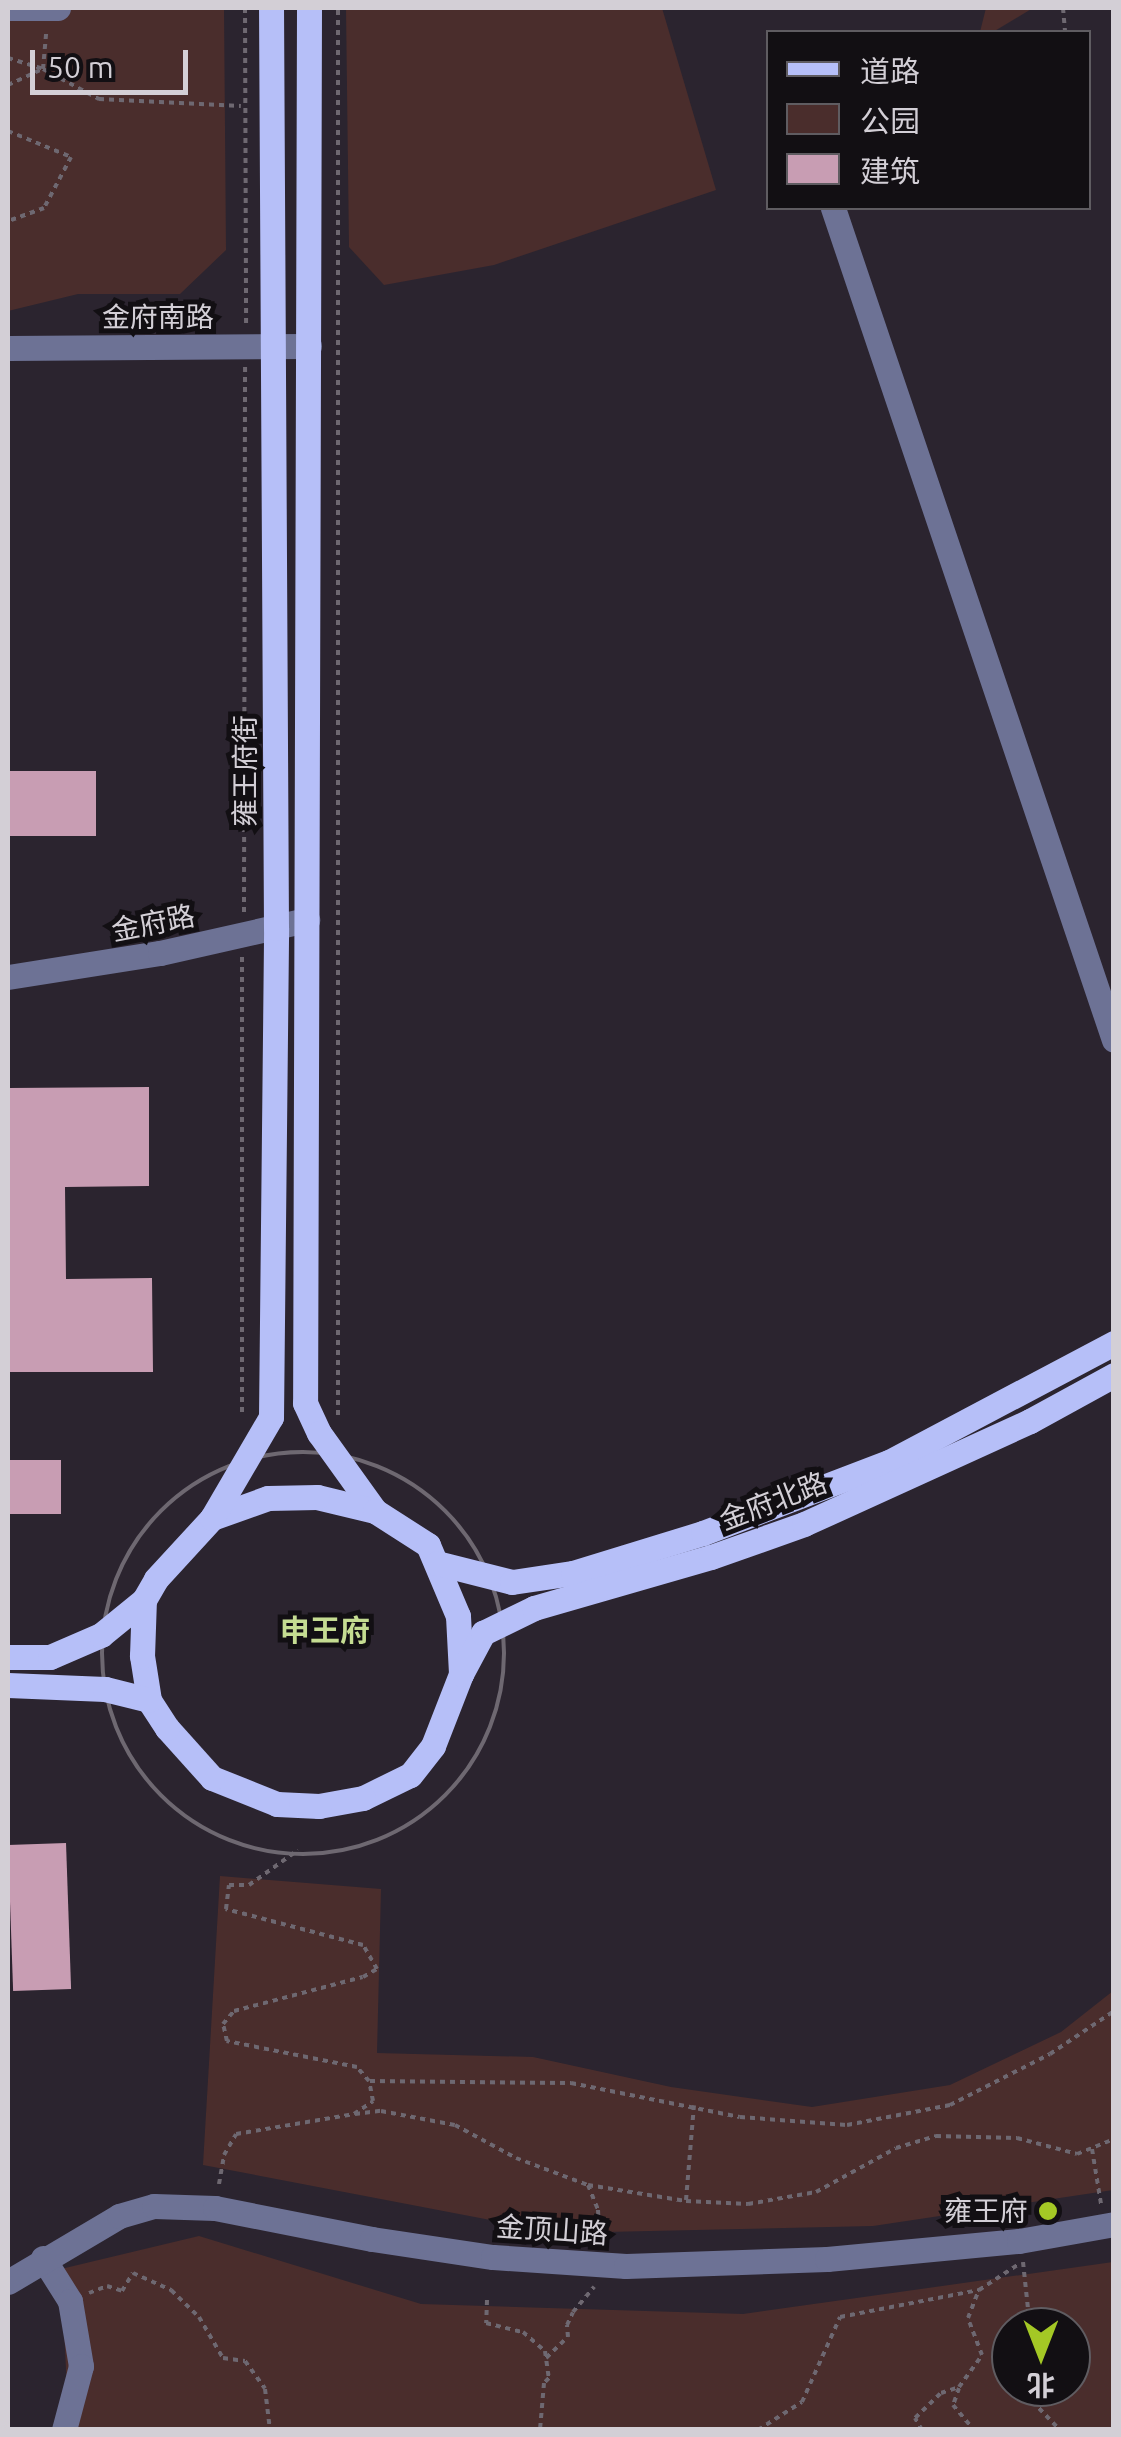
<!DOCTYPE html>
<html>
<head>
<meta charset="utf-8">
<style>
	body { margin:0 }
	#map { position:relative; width:1121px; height:2437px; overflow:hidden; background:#2b242f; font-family:Ubuntu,"Noto Sans SC",sans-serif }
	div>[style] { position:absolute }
	.green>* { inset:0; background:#4a2d2c }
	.building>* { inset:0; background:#c89db3; transform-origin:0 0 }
	.path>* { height:4px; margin-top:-2px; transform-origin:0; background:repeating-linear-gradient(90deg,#6e6871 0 5px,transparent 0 10px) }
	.path>.ring { margin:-2px; padding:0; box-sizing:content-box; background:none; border:4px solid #6e6871; border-radius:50% }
	.minor>* { height:25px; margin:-12.5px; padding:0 12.5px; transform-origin:12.5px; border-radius:12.5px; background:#6d7295 }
	.major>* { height:25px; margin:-12.5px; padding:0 12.5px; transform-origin:12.5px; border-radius:12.5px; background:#b6bff8 }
	.dots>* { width:28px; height:28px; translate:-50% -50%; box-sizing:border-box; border:5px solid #120f13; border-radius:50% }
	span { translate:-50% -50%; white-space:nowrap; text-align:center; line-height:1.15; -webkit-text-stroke:10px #120f13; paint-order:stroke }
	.street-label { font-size:28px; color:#d3cfd6 }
	.poi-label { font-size:28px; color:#d3cfd6 }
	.right { translate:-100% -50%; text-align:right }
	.neighbourhood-label { font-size:30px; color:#c5dc92; font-weight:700 }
	.frame { position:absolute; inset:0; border:10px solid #d3cfd6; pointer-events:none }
	.legend { position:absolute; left:766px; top:30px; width:325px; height:180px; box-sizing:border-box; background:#120f13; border:2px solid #5f5c61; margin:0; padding:12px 18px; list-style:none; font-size:30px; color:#d3cfd6 }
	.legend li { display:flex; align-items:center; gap:20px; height:50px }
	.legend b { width:50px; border:2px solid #5f5c61 }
	.north { position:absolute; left:991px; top:2307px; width:100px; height:100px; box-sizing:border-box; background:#120f13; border:2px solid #5f5c61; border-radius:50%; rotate:180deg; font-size:28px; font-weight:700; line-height:40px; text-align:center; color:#d3cfd6 }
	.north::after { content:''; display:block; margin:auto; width:35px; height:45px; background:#a4c825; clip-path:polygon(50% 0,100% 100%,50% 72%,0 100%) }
	.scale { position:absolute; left:30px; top:50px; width:158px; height:45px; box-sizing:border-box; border:5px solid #d3cfd6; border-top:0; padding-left:12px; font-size:30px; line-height:35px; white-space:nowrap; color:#d3cfd6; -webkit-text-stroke:8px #120f13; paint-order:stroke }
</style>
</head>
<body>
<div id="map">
	<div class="green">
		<div style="clip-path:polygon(8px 8px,224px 8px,226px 250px,180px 294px,78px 294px,8px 311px)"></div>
		<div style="clip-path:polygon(346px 8px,662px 8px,716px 190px,494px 265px,384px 285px,349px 247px)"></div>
		<div style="clip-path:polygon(986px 8px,1033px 8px,993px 32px,980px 32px)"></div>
		<div style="clip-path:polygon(220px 1876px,381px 1889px,377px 2053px,533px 2057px,671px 2087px,812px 2107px,950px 2085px,1061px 2032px,1113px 1991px,1113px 2190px,873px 2226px,559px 2233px,203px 2165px)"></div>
		<div style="clip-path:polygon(evenodd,199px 2236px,421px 2304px,743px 2314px,1113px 2262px,1113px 2429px,69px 2429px,61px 2269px,199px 2236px,1011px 2327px,1071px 2327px,1071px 2387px,1011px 2387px,1011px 2327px)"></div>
	</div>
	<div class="building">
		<div style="left:8px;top:771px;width:88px;height:65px"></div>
		<div style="clip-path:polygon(149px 1087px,149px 1186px,65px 1187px,66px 1279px,152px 1278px,153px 1372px,8px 1372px,8px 1088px)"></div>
		<div style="left:8px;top:1460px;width:53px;height:54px"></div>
		<div style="left:66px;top:1843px;width:146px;height:58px;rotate:88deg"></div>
	</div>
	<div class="path">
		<div style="left:245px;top:8px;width:315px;rotate:89.8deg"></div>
		<div style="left:1063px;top:8px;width:24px;rotate:85deg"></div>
		<div style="left:8px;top:58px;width:37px;rotate:17deg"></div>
		<div style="left:43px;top:69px;width:37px;rotate:-85deg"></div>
		<div style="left:8px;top:85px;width:38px;rotate:-25deg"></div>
		<div style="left:43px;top:69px;width:64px;rotate:28.2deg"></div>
		<div style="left:99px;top:99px;width:142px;rotate:2.8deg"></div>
		<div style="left:8px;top:131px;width:68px;rotate:22.4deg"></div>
		<div style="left:71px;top:157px;width:58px;rotate:117.9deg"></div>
		<div style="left:44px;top:208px;width:38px;rotate:160deg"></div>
		<div style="left:244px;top:912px;width:545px;rotate:-89.89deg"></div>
		<div style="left:242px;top:957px;width:460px;rotate:90deg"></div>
		<div style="left:338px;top:1415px;width:1407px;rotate:-90deg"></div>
		<div class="ring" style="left:102px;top:1452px;width:398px;height:398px"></div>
		<div style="left:370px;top:2081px;width:201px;rotate:0.6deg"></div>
		<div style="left:571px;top:2083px;width:172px;rotate:11.4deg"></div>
		<div style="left:740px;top:2117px;width:107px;rotate:4.3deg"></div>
		<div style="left:847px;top:2125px;width:105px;rotate:-11deg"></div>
		<div style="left:950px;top:2105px;width:112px;rotate:-27deg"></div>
		<div style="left:1050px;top:2054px;width:77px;rotate:-33.9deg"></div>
		<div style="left:355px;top:2114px;width:26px;rotate:-7deg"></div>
		<div style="left:381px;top:2111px;width:75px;rotate:10.7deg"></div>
		<div style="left:455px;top:2125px;width:69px;rotate:28.4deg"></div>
		<div style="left:516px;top:2158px;width:77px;rotate:20.6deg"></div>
		<div style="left:588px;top:2185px;width:99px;rotate:9.3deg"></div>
		<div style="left:686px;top:2201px;width:62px;rotate:2.8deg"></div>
		<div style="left:748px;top:2204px;width:69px;rotate:-10deg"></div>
		<div style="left:816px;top:2192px;width:91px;rotate:-28.8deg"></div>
		<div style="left:896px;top:2148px;width:42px;rotate:-16.7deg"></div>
		<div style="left:936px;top:2136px;width:81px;rotate:1.4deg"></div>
		<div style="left:1017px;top:2138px;width:62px;rotate:14.9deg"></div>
		<div style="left:1077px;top:2154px;width:40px;rotate:-22deg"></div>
		<div style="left:1092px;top:2149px;width:56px;rotate:80.7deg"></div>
		<div style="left:219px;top:2184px;width:29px;rotate:-80deg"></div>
		<div style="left:224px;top:2155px;width:24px;rotate:-60deg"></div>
		<div style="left:236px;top:2134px;width:120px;rotate:-9.6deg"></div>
		<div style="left:354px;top:2114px;width:23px;rotate:-34deg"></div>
		<div style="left:373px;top:2101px;width:20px;rotate:-101deg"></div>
		<div style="left:369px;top:2081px;width:18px;rotate:-131deg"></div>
		<div style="left:357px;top:2067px;width:133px;rotate:-168.7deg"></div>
		<div style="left:227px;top:2041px;width:17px;rotate:-103deg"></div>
		<div style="left:223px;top:2024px;width:17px;rotate:-50deg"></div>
		<div style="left:234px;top:2011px;width:133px;rotate:-14.8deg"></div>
		<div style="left:363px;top:1977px;width:16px;rotate:-30deg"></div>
		<div style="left:377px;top:1969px;width:28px;rotate:-120deg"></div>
		<div style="left:363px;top:1945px;width:142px;rotate:-165.3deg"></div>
		<div style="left:226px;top:1909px;width:24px;rotate:-83deg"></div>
		<div style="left:229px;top:1885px;width:20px"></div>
		<div style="left:249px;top:1885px;width:60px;rotate:-35.5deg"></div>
		<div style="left:588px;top:2185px;width:27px;rotate:68deg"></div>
		<div style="left:598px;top:2210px;width:34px;rotate:87deg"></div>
		<div style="left:686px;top:2200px;width:95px;rotate:-85.2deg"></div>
		<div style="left:1023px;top:2262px;width:47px;rotate:83.9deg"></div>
		<div style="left:1028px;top:2309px;width:18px;rotate:99deg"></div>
		<div style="left:89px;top:2293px;width:19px;rotate:-21deg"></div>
		<div style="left:107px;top:2286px;width:16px;rotate:18deg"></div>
		<div style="left:122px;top:2291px;width:21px;rotate:-59deg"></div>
		<div style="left:133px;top:2273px;width:42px;rotate:24.1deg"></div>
		<div style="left:171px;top:2290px;width:39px;rotate:44deg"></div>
		<div style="left:199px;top:2317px;width:48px;rotate:59.7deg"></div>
		<div style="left:223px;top:2358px;width:22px;rotate:8deg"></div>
		<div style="left:245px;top:2361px;width:34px;rotate:54deg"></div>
		<div style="left:265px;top:2389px;width:41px;rotate:83deg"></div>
		<div style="left:487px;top:2300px;width:23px;rotate:92deg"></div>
		<div style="left:486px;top:2323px;width:38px;rotate:14deg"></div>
		<div style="left:523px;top:2332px;width:29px;rotate:41deg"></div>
		<div style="left:545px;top:2351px;width:27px;rotate:82deg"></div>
		<div style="left:549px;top:2378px;width:7px;rotate:135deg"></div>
		<div style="left:544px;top:2383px;width:47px;rotate:94.9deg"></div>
		<div style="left:546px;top:2358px;width:30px;rotate:-44deg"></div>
		<div style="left:568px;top:2337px;width:12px;rotate:-95deg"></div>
		<div style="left:567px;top:2325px;width:14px;rotate:-65deg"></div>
		<div style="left:573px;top:2312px;width:33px;rotate:-50deg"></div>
		<div style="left:1033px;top:2387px;width:14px;rotate:94deg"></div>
		<div style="left:1032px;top:2401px;width:40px;rotate:46deg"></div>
		<div style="left:959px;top:2388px;width:18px;rotate:109deg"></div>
		<div style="left:953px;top:2405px;width:33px;rotate:50deg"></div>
		<div style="left:758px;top:2430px;width:52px;rotate:-32.5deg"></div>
		<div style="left:802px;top:2402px;width:93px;rotate:-65.9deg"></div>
		<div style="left:840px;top:2317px;width:142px;rotate:-11deg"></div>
		<div style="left:922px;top:2430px;width:14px;rotate:-120deg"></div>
		<div style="left:915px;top:2418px;width:36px;rotate:-44deg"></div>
		<div style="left:941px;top:2393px;width:19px;rotate:-18deg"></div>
		<div style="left:959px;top:2387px;width:39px;rotate:-54deg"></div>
		<div style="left:982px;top:2355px;width:40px;rotate:-111deg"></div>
		<div style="left:968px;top:2318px;width:30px;rotate:-69deg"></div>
		<div style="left:979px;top:2290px;width:48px;rotate:-33deg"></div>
	</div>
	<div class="minor">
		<div style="left:8px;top:8px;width:50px"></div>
		<div style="left:833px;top:208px;width:878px;rotate:71.34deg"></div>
		<div style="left:8px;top:348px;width:301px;rotate:-0.4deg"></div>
		<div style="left:8px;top:977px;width:154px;rotate:-9deg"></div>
		<div style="left:160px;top:953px;width:151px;rotate:-12.7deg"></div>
		<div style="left:43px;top:2258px;width:51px;rotate:57.9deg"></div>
		<div style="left:70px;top:2301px;width:66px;rotate:80.4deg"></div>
		<div style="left:81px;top:2366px;width:66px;rotate:104.9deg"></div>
		<div style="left:8px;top:2282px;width:129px;rotate:-30.7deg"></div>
		<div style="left:119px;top:2216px;width:36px;rotate:-16deg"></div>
		<div style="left:154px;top:2206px;width:61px;rotate:1.9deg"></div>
		<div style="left:215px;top:2208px;width:160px;rotate:11.2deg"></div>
		<div style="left:372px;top:2239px;width:122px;rotate:8.5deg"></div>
		<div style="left:493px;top:2257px;width:133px;rotate:3.9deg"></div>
		<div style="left:626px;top:2266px;width:201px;rotate:-2deg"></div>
		<div style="left:827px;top:2259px;width:193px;rotate:-5.4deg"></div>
		<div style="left:1019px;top:2241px;width:97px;rotate:-10.1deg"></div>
	</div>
	<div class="major">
		<div style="left:309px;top:8px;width:1395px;rotate:90.16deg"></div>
		<div style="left:305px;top:1403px;width:33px;rotate:65deg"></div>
		<div style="left:319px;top:1433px;width:96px;rotate:54.3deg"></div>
		<div style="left:317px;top:1497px;width:60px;rotate:13.6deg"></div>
		<div style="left:375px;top:1511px;width:63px;rotate:32.7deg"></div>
		<div style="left:428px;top:1545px;width:77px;rotate:67.1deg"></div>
		<div style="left:458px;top:1616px;width:58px;rotate:87deg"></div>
		<div style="left:461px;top:1674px;width:77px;rotate:111.3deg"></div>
		<div style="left:433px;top:1746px;width:37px;rotate:128deg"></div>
		<div style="left:410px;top:1775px;width:52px;rotate:153.9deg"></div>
		<div style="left:363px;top:1798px;width:45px;rotate:169.7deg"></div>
		<div style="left:319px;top:1806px;width:42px;rotate:-177.3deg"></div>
		<div style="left:277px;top:1804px;width:70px;rotate:-158.2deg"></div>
		<div style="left:212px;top:1778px;width:67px;rotate:-132deg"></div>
		<div style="left:167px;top:1728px;width:33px;rotate:-123deg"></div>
		<div style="left:149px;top:1700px;width:45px;rotate:-99deg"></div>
		<div style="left:142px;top:1656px;width:56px;rotate:-88deg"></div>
		<div style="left:144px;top:1600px;width:24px;rotate:-60deg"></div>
		<div style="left:156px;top:1579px;width:83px;rotate:-47.4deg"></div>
		<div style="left:212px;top:1518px;width:59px;rotate:-19.7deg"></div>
		<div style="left:268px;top:1498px;width:49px;rotate:-1.2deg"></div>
		<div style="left:212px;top:1518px;width:117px;rotate:-59.7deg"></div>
		<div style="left:271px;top:1417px;width:489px;rotate:-89.4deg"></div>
		<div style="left:276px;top:928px;width:920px;rotate:-90.31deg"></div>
		<div style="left:437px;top:1563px;width:77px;rotate:14.2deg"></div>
		<div style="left:512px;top:1582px;width:62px;rotate:-8.4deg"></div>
		<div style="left:573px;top:1573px;width:136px;rotate:-17.1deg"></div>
		<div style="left:703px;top:1533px;width:199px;rotate:-20.9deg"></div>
		<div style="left:889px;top:1462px;width:255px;rotate:-27.9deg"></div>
		<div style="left:8px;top:1657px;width:42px"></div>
		<div style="left:50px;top:1657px;width:56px;rotate:-23.3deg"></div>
		<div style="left:101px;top:1635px;width:55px;rotate:-39.1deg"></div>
		<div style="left:461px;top:1674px;width:47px;rotate:-61.8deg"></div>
		<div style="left:483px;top:1633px;width:57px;rotate:-26.1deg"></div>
		<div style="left:534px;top:1608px;width:184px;rotate:-16.1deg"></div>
		<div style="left:711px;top:1557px;width:99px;rotate:-19.5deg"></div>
		<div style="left:804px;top:1524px;width:248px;rotate:-24.5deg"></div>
		<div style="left:1030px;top:1421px;width:96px;rotate:-28.7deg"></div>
		<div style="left:8px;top:1685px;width:97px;rotate:2.4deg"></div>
		<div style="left:105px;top:1689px;width:45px;rotate:14deg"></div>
	</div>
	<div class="dots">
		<div style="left:1048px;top:2211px;background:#a4c825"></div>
	</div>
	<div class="street-label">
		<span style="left:158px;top:317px">金府南路</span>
		<span style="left:245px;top:771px;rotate:-90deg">雍王府街</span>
		<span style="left:153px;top:923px;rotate:-11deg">金府路</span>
		<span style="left:773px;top:1501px;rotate:-21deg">金府北路</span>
		<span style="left:552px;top:2230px;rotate:4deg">金顶山路</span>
	</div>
	<div class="poi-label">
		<span class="right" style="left:1028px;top:2211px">雍王府</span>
	</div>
	<div class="neighbourhood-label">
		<span style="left:325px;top:1630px">申王府</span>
	</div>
	<div class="frame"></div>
	<ul class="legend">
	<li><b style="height:12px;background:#b6bff8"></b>道路</li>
	<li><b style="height:28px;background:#4a2d2c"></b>公园</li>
	<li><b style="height:28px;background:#c89db3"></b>建筑</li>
	</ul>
	<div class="north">北</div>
	<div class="scale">50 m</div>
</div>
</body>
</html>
